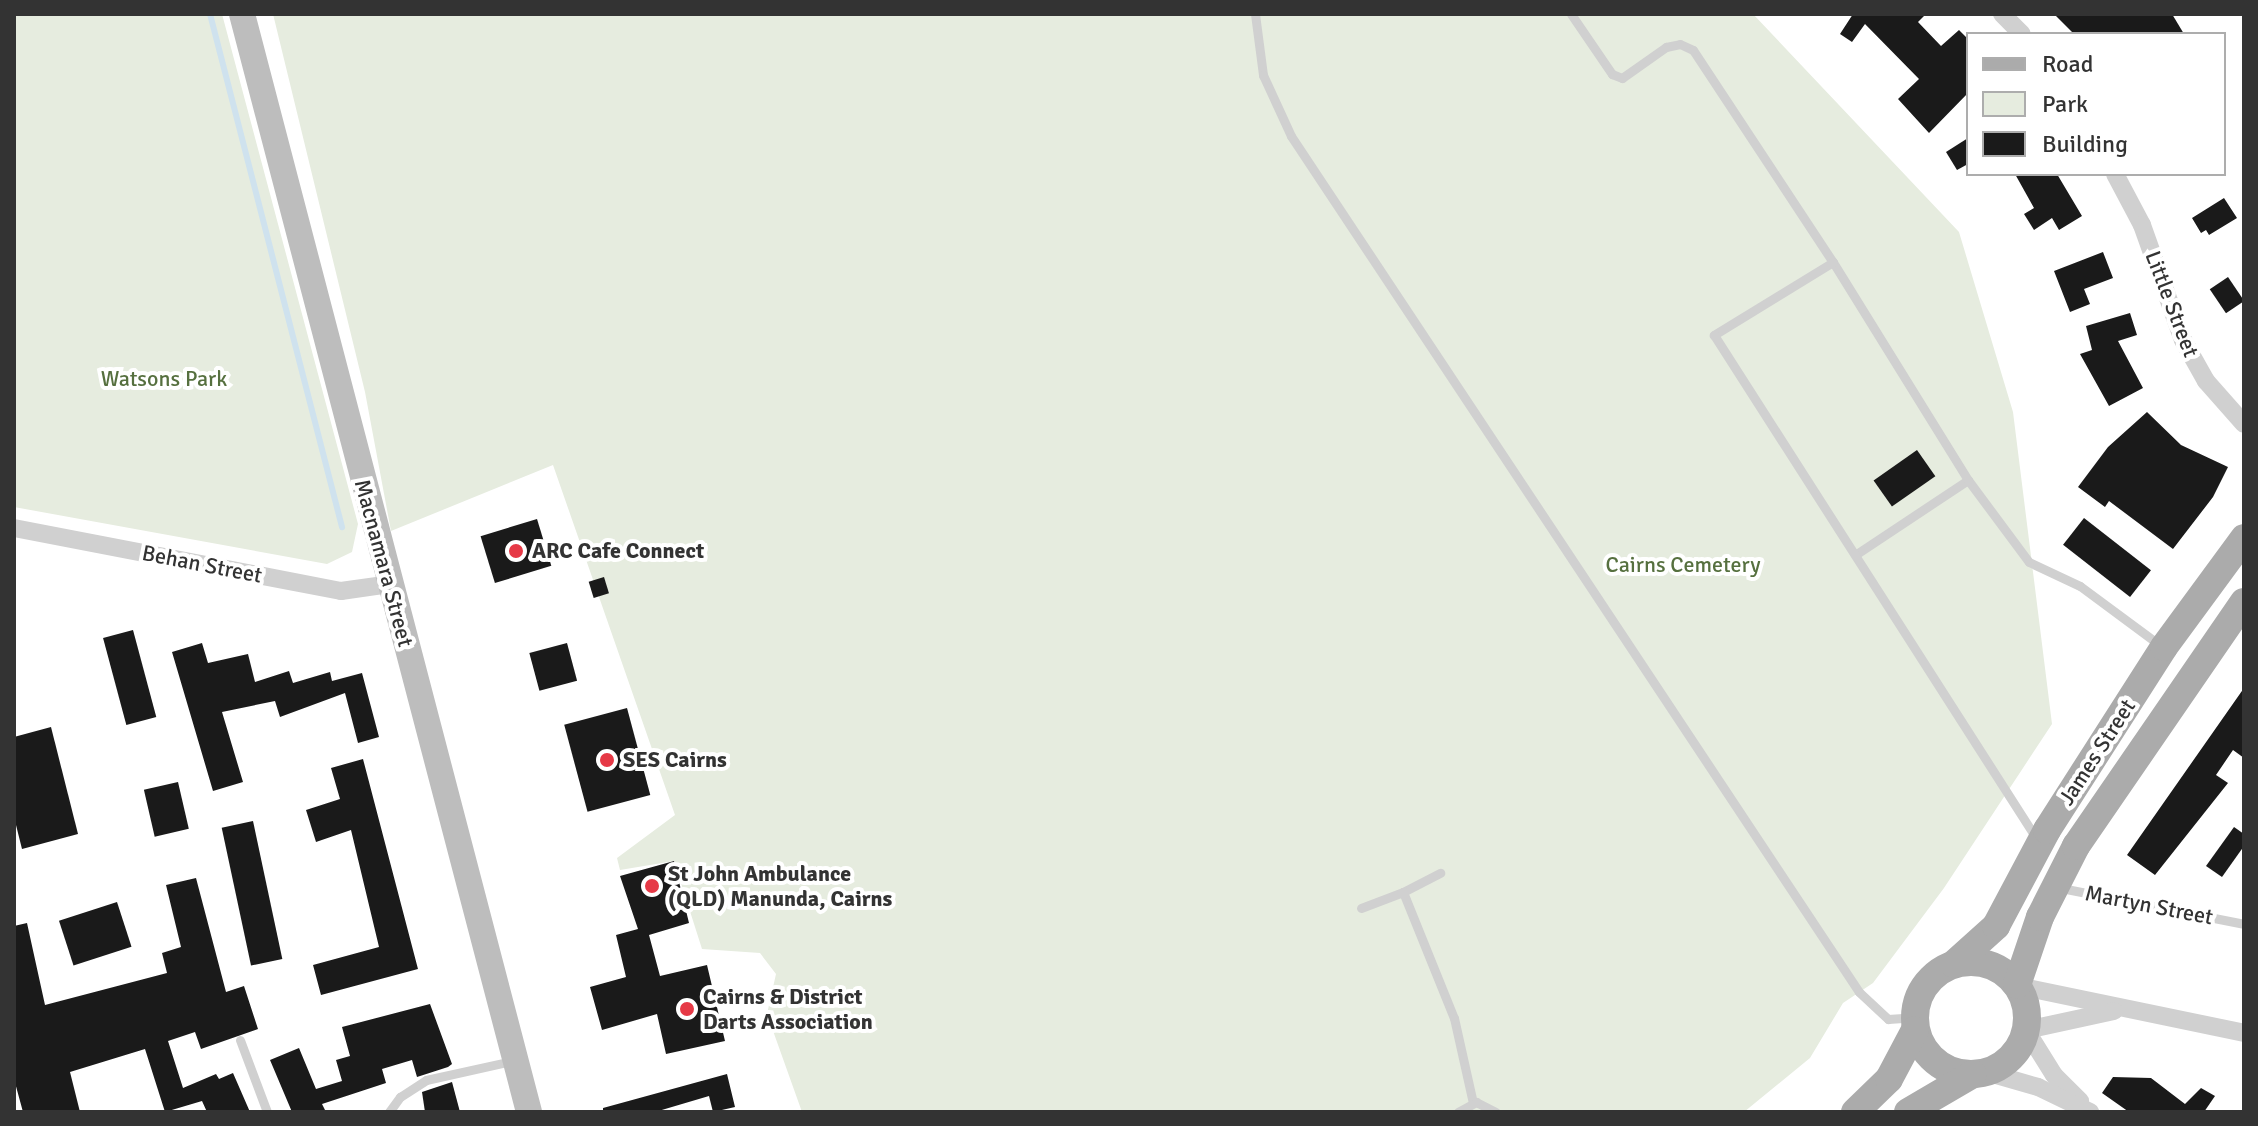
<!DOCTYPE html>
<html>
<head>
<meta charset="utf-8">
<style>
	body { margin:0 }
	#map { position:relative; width:2258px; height:1126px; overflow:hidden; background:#fff; font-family:Signika,sans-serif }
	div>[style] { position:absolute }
	.green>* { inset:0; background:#e6ecdf }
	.stream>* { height:6px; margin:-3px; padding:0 3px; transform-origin:3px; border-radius:3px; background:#cfe2ee }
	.building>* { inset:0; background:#1a1a1a; transform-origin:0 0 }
	.lane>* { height:9px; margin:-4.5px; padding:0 4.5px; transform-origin:4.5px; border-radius:4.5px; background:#d0d0d0 }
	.street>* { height:18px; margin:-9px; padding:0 9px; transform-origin:9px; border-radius:9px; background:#d0d0d0 }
	.secondary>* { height:26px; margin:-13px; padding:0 13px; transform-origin:13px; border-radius:13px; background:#bdbdbd }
	.primary>* { height:28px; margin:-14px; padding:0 14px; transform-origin:14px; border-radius:14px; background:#ababab }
	.primary>.ring { margin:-14px; padding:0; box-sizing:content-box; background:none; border:28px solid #ababab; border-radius:50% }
	.dots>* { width:22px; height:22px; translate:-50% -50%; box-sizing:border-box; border:4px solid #fff; border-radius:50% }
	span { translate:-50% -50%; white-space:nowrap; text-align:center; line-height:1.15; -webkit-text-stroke:8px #fff; paint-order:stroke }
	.street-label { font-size:22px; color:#333 }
	.park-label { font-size:22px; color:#56703f }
	.poi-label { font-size:22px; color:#333; font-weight:700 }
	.left { translate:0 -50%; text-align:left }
	.frame { position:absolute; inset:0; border:16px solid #333; pointer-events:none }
	.legend { position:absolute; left:1966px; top:32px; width:260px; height:144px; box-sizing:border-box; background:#fff; border:2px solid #adadad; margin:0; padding:10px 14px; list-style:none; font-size:24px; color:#333 }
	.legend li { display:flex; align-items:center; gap:16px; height:40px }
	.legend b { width:40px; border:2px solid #adadad }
</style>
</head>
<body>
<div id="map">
	<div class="green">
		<div style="clip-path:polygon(14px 14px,222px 14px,358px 524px,352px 552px,327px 564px,14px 507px)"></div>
		<div style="clip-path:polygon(273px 14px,1753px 14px,1959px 232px,2013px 412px,2052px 724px,1944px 888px,1873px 983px,1843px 1003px,1810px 1058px,1744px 1112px,802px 1112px,767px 1014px,776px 974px,760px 953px,702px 949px,674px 861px,620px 870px,617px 858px,675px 815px,553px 465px,391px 531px,365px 392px)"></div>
	</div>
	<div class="stream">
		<div style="left:210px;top:14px;width:530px;rotate:75.57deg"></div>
	</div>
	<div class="building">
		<div style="clip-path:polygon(1853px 14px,1926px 14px,1918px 22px,1941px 46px,1959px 30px,1968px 39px,1968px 93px,1929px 133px,1898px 99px,1919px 79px,1865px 24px,1852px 42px,1840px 34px)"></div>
		<div style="clip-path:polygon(2054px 14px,2172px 14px,2184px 34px,2074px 34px)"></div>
		<div style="clip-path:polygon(1968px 138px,1968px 164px,1957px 170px,1946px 152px)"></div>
		<div style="clip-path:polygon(2015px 174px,2057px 174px,2082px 216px,2059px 230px,2052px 218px,2034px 230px,2024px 214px,2034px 208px)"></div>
		<div style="clip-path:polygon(2224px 198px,2237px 218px,2209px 235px,2206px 230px,2201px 233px,2192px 218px)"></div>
		<div style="clip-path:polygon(2103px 252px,2113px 278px,2084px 289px,2090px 304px,2070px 312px,2054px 271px)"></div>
		<div style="left:2228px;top:277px;width:29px;height:22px;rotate:56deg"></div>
		<div style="clip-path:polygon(2130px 313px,2137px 335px,2118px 341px,2143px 388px,2109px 406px,2080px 354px,2092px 350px,2086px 326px)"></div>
		<div style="clip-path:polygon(2147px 412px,2181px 445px,2228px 467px,2213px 497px,2173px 549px,2109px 501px,2105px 507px,2078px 487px,2108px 447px)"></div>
		<div style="left:1917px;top:450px;width:32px;height:53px;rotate:55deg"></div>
		<div style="left:2084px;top:518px;width:85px;height:34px;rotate:38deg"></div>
		<div style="left:537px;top:519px;width:49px;height:59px;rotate:73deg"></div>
		<div style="left:604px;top:577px;width:17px;height:16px;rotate:73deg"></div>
		<div style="left:133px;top:630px;width:90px;height:31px;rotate:75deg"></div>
		<div style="clip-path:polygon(202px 643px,208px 663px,248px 654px,255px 682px,289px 671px,293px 683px,330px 672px,332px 681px,362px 673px,379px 737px,358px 743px,345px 693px,280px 717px,275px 701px,222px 712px,243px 782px,213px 791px,172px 652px)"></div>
		<div style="left:567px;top:643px;width:39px;height:39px;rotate:75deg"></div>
		<div style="clip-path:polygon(2244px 688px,2244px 758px,2233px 750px,2216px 775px,2228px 783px,2155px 875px,2127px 855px)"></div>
		<div style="left:627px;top:708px;width:90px;height:65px;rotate:75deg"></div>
		<div style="clip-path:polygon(51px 727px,78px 834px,22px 849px,14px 817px,14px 737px)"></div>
		<div style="clip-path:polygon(363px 759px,418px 969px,321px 995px,313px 965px,379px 947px,351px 830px,316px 842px,306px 810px,340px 799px,331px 768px)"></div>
		<div style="left:178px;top:782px;width:48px;height:35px;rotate:77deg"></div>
		<div style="left:253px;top:821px;width:141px;height:32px;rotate:78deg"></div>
		<div style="clip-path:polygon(2234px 827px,2244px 834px,2244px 846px,2222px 877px,2206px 866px)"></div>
		<div style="clip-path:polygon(674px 861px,689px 923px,649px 935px,660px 976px,707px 965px,725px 1041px,666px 1054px,657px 1014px,602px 1030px,590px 987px,626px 977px,616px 935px,638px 929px,620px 876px)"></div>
		<div style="clip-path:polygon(196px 878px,226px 992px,244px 986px,258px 1029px,201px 1049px,195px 1032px,168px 1041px,183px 1088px,216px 1074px,219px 1079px,233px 1073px,250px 1112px,207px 1112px,202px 1101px,165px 1112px,145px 1049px,70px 1072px,80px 1112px,23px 1112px,14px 1079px,14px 926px,27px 923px,45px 1005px,167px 973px,162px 953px,181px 947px,166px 885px)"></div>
		<div style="left:117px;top:902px;width:47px;height:61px;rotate:72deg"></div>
		<div style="clip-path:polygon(430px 1004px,452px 1064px,448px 1067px,417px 1077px,412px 1060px,382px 1069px,386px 1083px,322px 1104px,326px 1112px,292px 1112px,270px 1060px,299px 1048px,316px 1089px,342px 1081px,336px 1060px,350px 1056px,342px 1027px)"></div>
		<div style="clip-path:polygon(727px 1074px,735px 1107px,713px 1112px,709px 1096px,655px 1112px,603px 1112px,603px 1108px)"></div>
		<div style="clip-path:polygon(2113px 1077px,2151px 1078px,2185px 1104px,2201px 1088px,2215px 1096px,2204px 1112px,2129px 1112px,2102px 1093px)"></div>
		<div style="clip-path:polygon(452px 1082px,460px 1112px,425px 1112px,422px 1092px)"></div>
	</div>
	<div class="lane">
		<div style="left:1255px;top:14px;width:62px;rotate:82.5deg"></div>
		<div style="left:1263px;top:75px;width:67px;rotate:65.3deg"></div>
		<div style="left:1291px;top:136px;width:1027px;rotate:56.43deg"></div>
		<div style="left:1859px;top:992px;width:40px;rotate:43deg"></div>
		<div style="left:1888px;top:1019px;width:26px;rotate:-4deg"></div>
		<div style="left:1571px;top:14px;width:73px;rotate:55.7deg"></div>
		<div style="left:1612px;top:74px;width:11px;rotate:22deg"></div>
		<div style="left:1622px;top:78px;width:54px;rotate:-35.2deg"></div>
		<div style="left:1666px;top:47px;width:14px;rotate:-12deg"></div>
		<div style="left:1680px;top:44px;width:14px;rotate:25deg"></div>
		<div style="left:1693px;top:50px;width:254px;rotate:56.6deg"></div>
		<div style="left:1968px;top:480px;width:102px;rotate:53.4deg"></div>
		<div style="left:2029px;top:562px;width:56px;rotate:25.2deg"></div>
		<div style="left:2080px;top:586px;width:101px;rotate:36.5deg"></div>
		<div style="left:1858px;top:553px;width:132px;rotate:-33.6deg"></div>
		<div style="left:1968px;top:480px;width:256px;rotate:-121.8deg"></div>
		<div style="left:1833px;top:262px;width:140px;rotate:148.5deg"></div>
		<div style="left:1714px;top:335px;width:601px;rotate:57.37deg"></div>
		<div style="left:2061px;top:888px;width:187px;rotate:11.1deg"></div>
		<div style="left:1403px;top:892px;width:42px;rotate:-27.2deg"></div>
		<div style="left:1361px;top:908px;width:45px;rotate:-20.9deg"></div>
		<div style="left:1403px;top:892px;width:136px;rotate:68deg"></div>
		<div style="left:1454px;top:1018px;width:87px;rotate:77.4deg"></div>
		<div style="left:240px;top:1040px;width:77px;rotate:69.4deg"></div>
		<div style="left:389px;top:1112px;width:19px;rotate:-54deg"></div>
		<div style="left:400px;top:1097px;width:31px;rotate:-33deg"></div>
		<div style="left:426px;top:1080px;width:88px;rotate:-12.5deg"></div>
		<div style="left:1458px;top:1112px;width:21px;rotate:-29deg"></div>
		<div style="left:1476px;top:1102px;width:22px;rotate:27deg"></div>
	</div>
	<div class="street">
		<div style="left:2002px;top:14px;width:28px;rotate:45deg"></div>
		<div style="left:2115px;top:174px;width:58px;rotate:62.1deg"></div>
		<div style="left:2142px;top:225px;width:122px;rotate:70.4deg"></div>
		<div style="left:2183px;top:340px;width:47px;rotate:60.7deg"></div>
		<div style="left:2206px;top:381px;width:57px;rotate:48.5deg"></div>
		<div style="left:14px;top:528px;width:333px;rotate:10.9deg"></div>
		<div style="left:341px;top:591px;width:49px;rotate:-8.1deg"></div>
		<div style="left:2018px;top:986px;width:231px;rotate:11.7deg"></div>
		<div style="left:2026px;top:1030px;width:53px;rotate:58.1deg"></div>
		<div style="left:2054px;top:1075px;width:37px;rotate:45deg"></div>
		<div style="left:2026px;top:1030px;width:90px;rotate:-12.2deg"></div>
		<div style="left:1986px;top:1072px;width:54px;rotate:16.1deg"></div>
		<div style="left:2038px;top:1087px;width:58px;rotate:25.7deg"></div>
	</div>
	<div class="secondary">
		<div style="left:242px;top:14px;width:1135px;rotate:75.35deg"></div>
	</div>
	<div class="primary">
		<div class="ring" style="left:1915px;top:962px;width:84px;height:84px"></div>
		<div style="left:1954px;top:964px;width:57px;rotate:-42.1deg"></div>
		<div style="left:1996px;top:926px;width:109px;rotate:-62deg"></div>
		<div style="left:2047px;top:830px;width:217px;rotate:-57.4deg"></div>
		<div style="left:2164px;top:647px;width:135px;rotate:-53.7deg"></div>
		<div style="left:2017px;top:985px;width:72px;rotate:-71.3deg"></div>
		<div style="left:2040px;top:917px;width:80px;rotate:-63.1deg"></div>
		<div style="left:2076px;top:846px;width:296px;rotate:-55.5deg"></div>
		<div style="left:1855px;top:1112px;width:47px;rotate:-44.1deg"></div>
		<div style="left:1889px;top:1079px;width:55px;rotate:-62deg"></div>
		<div style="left:1908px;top:1112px;width:75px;rotate:-30.3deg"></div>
	</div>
	<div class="dots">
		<div style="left:516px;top:551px;background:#e63946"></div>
		<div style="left:607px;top:760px;background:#e63946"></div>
		<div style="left:652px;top:886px;background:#e63946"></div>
		<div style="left:687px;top:1009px;background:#e63946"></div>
	</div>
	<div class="street-label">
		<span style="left:2172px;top:304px;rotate:69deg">Little Street</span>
		<span style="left:384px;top:563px;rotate:75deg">Macnamara Street</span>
		<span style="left:202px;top:564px;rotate:11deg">Behan Street</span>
		<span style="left:2097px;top:752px;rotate:-57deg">James Street</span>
		<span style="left:2149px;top:905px;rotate:11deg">Martyn Street</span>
	</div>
	<div class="park-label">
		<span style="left:164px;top:379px">Watsons Park</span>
		<span style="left:1683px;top:565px">Cairns Cemetery</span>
	</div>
	<div class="poi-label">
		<span class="left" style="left:532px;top:551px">ARC Cafe Connect</span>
		<span class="left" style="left:623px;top:760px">SES Cairns</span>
		<span class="left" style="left:668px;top:886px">St John Ambulance<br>(QLD) Manunda, Cairns</span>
		<span class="left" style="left:703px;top:1009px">Cairns &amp; District<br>Darts Association</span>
	</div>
	<div class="frame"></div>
	<ul class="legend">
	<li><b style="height:10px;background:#ababab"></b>Road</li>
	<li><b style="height:22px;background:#e6ecdf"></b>Park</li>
	<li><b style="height:22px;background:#1a1a1a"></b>Building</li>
	</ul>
</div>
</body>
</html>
